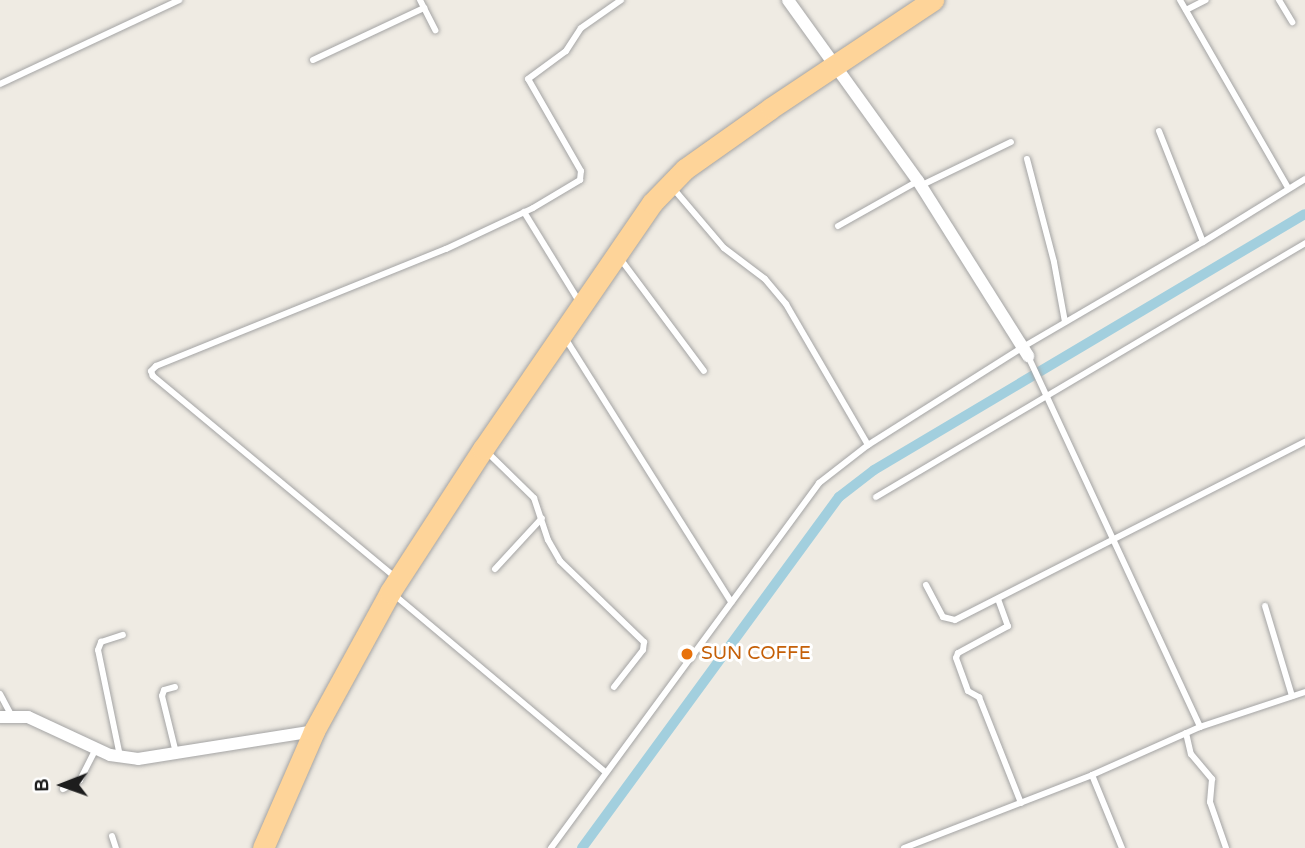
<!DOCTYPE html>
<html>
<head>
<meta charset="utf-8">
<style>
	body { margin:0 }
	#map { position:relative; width:1305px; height:848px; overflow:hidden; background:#efebe3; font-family:"Varela Round",sans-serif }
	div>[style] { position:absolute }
	.canal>* { height:10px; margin:-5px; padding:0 5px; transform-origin:5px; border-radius:5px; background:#a2cfde }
	.roads { filter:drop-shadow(0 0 2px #a4a4a4) drop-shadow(0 0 2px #a4a4a4) }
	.service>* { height:6px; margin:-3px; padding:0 3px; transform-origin:3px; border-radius:3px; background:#fff }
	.minor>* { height:12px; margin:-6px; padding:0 6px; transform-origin:6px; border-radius:6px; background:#fff }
	.primary>* { height:21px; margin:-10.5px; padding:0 10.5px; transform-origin:10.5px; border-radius:10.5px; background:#fed499 }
	.dots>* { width:19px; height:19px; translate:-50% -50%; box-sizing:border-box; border:4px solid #fff; border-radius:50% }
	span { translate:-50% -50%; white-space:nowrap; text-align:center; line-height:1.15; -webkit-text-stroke:6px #fff; paint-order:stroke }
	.food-label { font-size:19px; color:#c56008 }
	.left { translate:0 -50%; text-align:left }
	.north { position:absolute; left:28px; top:750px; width:70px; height:70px; -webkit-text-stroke:5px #fff; paint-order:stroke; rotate:269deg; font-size:19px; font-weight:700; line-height:28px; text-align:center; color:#1d1d1d }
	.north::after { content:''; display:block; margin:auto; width:24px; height:32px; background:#1d1d1d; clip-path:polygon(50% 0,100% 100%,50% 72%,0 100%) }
</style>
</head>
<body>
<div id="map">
	<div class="canal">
		<div style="left:582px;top:848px;width:435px;rotate:-53.8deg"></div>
		<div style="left:839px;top:497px;width:44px;rotate:-37.6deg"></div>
		<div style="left:874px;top:470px;width:501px;rotate:-30.71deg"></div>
	</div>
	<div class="roads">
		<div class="service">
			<div style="left:420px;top:0;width:34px;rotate:63deg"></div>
			<div style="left:1180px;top:0;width:217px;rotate:60.1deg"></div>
			<div style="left:1279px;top:0;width:26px;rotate:59deg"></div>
			<div style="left:1186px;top:10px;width:22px;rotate:-27deg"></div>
			<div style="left:313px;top:60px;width:123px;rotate:-25.1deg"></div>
			<div style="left:0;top:84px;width:198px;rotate:-25.1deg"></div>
			<div style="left:1159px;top:131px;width:119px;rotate:68.4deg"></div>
			<div style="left:1027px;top:159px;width:106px;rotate:75.3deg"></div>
			<div style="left:1054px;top:262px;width:61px;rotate:79.6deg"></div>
			<div style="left:920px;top:186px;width:101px;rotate:-25.8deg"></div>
			<div style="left:672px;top:187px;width:80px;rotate:49.6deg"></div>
			<div style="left:724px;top:248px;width:51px;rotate:37.1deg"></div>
			<div style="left:765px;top:279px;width:33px;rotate:50deg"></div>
			<div style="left:786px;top:304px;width:163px;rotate:59.8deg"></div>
			<div style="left:524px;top:212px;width:107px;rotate:58.4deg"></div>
			<div style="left:838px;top:226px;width:92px;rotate:-29.4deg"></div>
			<div style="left:619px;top:257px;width:142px;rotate:53.3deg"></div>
			<div style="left:565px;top:338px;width:312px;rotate:57.8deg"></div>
			<div style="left:1028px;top:356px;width:409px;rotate:65.1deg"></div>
			<div style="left:487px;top:452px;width:66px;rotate:44.4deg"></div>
			<div style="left:534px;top:498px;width:44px;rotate:71.6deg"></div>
			<div style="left:548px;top:540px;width:24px;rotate:60deg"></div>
			<div style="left:560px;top:561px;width:117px;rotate:44deg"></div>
			<div style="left:644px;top:642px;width:8px;rotate:97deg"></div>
			<div style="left:643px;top:650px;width:47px;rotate:128.1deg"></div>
			<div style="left:876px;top:497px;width:499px;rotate:-30.6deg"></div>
			<div style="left:495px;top:569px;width:69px;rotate:-47.3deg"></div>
			<div style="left:395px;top:577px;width:315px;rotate:-140.3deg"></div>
			<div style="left:153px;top:376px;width:5px;rotate:-112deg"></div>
			<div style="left:151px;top:371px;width:7px;rotate:-45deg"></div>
			<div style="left:156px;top:366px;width:313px;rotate:-22deg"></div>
			<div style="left:446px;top:249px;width:96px;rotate:-25.2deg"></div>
			<div style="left:533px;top:208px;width:55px;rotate:-30.8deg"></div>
			<div style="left:580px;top:180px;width:9px;rotate:-84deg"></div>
			<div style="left:581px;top:171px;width:106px;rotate:-119.9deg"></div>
			<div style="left:528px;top:79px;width:47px;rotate:-36.4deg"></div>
			<div style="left:566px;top:51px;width:27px;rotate:-57deg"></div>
			<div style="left:581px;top:28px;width:49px;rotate:-35deg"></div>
			<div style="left:926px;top:585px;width:36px;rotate:62deg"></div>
			<div style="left:943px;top:617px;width:12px;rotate:14deg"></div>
			<div style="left:955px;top:620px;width:393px;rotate:-27deg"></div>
			<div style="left:392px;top:593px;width:278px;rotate:40deg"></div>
			<div style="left:998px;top:599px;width:29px;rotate:70deg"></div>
			<div style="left:1008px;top:626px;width:57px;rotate:151.6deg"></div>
			<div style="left:958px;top:653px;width:5px;rotate:112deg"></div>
			<div style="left:956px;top:658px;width:35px;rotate:70deg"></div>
			<div style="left:968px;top:691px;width:13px;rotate:29deg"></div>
			<div style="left:979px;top:697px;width:114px;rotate:68.4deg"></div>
			<div style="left:1265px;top:606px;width:94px;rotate:73.3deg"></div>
			<div style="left:175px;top:687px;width:11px;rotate:165deg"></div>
			<div style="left:164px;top:690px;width:6px;rotate:108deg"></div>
			<div style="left:162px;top:696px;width:59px;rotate:76.2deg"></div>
			<div style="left:0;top:694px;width:24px;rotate:62deg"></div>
			<div style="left:1186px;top:733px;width:22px;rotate:77deg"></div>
			<div style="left:1191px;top:754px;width:33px;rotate:50deg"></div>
			<div style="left:1212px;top:779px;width:23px;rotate:95deg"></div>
			<div style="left:1210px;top:802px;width:49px;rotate:70.8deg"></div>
			<div style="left:120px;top:756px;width:108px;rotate:-101.7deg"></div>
			<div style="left:98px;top:650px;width:9px;rotate:-69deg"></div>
			<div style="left:101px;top:642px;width:23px;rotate:-18deg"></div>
			<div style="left:1092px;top:775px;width:79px;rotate:67.7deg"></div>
			<div style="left:63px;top:789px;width:19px;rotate:-28deg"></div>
			<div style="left:80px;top:780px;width:36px;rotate:-63deg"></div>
			<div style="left:112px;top:836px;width:13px;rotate:72deg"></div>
			<div style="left:551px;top:848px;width:453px;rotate:-53.7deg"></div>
			<div style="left:819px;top:483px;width:62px;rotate:-37.8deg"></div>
			<div style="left:868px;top:445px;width:183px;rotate:-32.3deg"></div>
			<div style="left:1023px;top:347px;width:208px;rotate:-30.3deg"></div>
			<div style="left:1203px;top:242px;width:120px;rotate:-31.7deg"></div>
			<div style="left:904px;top:848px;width:202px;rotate:-21.2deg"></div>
			<div style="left:1092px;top:775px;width:118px;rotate:-24deg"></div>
			<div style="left:1200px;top:727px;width:111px;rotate:-18.4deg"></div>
		</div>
		<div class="minor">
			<div style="left:788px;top:0;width:223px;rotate:54.3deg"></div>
			<div style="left:918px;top:181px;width:207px;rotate:57.8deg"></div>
			<div style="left:0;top:717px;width:28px"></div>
			<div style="left:28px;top:717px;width:90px;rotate:24.9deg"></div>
			<div style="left:110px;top:755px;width:28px;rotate:8deg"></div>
			<div style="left:138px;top:759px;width:178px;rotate:-9deg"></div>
		</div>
		<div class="primary">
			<div style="left:263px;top:848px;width:128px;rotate:-66.4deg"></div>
			<div style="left:314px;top:731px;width:158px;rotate:-61.3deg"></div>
			<div style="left:390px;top:592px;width:171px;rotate:-57deg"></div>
			<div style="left:483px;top:449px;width:298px;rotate:-55.5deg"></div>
			<div style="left:652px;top:203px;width:47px;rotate:-45.9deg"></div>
			<div style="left:685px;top:169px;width:105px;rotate:-35.3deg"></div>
			<div style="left:771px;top:108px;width:195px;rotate:-33.7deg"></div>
		</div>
	</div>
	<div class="dots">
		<div style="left:687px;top:654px;background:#e8710a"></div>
	</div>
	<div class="food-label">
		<span class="left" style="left:701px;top:654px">SUN COFFE</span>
	</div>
	<div class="north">B</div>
</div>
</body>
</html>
